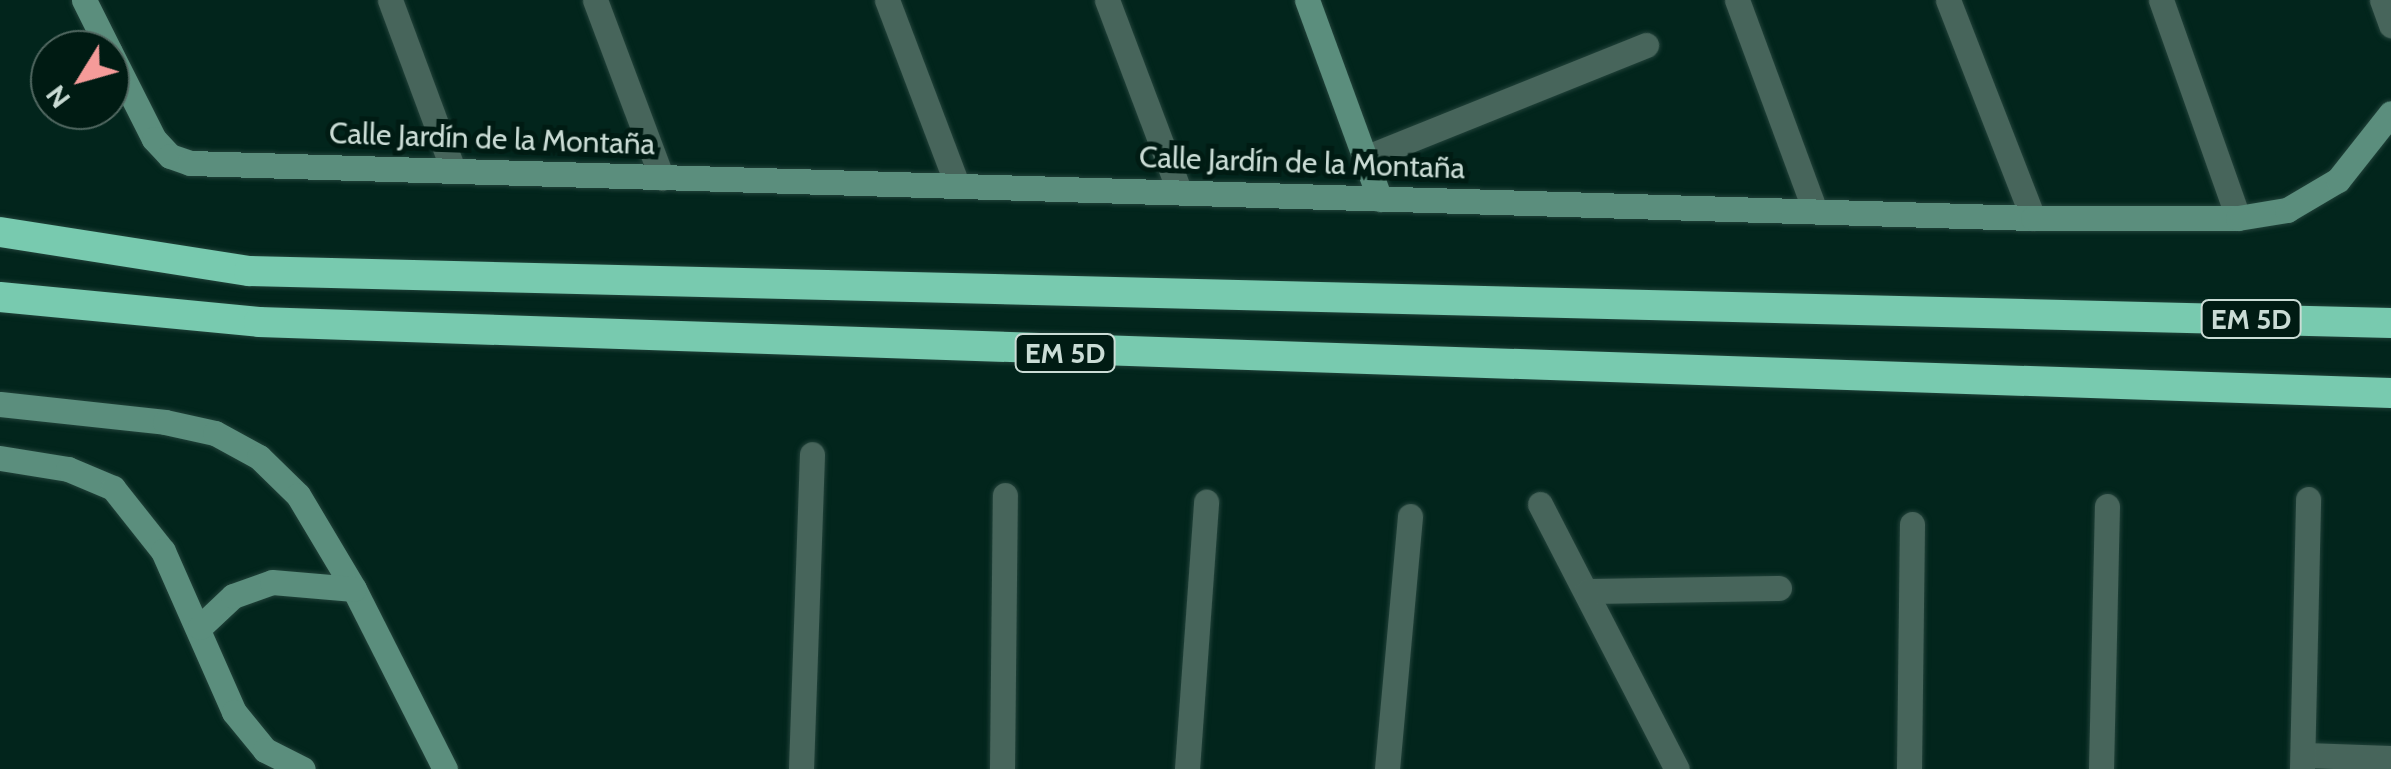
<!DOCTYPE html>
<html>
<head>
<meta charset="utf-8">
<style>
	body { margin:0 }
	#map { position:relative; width:2391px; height:769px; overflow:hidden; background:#02251c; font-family:Cabin,sans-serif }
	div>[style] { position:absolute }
	.roads { filter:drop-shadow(0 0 2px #22423a) drop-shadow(0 0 2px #22423a) }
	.street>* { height:25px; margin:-12.5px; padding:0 12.5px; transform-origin:12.5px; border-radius:12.5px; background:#47655b }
	.secondary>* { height:25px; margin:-12.5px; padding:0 12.5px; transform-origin:12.5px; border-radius:12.5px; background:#5b8e7d }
	.highway>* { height:30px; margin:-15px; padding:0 15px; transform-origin:15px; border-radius:15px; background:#78caaf }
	span { translate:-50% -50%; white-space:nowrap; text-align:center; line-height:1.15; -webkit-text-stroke:10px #001b13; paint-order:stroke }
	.shield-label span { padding:2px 8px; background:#001b13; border:2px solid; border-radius:8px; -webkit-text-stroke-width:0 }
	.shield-label { font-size:28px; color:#cadcd5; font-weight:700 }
	.street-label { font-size:30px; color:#cadcd5 }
	.north { position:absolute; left:30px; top:30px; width:100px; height:100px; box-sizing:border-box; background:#001b13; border:2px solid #516861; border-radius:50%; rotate:233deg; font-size:28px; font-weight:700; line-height:40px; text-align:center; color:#cadcd5 }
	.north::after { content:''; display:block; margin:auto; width:35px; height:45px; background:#f59b99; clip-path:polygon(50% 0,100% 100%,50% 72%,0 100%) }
</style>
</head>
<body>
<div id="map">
	<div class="roads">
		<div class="street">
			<div style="left:390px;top:0;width:178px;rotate:69.6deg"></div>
			<div style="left:595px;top:0;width:190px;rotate:69.4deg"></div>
			<div style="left:887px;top:0;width:197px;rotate:69.2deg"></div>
			<div style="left:1107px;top:0;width:204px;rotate:69.3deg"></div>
			<div style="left:1737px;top:0;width:225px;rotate:69.7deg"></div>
			<div style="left:1948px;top:0;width:234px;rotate:68.7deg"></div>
			<div style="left:2161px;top:0;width:231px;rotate:70.5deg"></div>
			<div style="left:2382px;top:0;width:27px;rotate:70deg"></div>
			<div style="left:1365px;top:158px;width:303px;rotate:-21.9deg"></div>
			<div style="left:1540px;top:504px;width:298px;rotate:62.7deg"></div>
			<div style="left:1588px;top:591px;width:191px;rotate:-0.9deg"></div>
			<div style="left:2304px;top:755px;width:87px;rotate:2deg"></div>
			<div style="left:801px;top:769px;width:315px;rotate:-88deg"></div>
			<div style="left:1002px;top:769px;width:274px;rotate:-89.4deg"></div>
			<div style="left:1187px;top:769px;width:268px;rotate:-85.9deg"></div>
			<div style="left:1387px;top:769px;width:254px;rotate:-84.8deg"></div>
			<div style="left:1909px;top:769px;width:245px;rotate:-89.3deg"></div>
			<div style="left:2101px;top:769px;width:263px;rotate:-88.7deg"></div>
			<div style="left:2302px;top:769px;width:270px;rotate:-88.7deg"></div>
		</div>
		<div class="secondary">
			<div style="left:84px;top:0;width:56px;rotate:63.4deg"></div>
			<div style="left:1307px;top:0;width:212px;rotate:69.9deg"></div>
			<div style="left:110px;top:52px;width:97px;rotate:63.2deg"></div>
			<div style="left:154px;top:139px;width:23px;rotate:47deg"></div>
			<div style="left:170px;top:156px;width:21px;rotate:19deg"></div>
			<div style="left:190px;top:163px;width:1844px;rotate:1.71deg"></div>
			<div style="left:2033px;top:218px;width:205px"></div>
			<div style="left:2238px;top:218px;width:50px;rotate:-9.3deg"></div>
			<div style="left:2287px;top:210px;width:59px;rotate:-30.5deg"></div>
			<div style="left:2338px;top:180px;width:85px;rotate:-51.7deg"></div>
			<div style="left:0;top:404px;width:166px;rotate:6.2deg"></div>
			<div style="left:165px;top:422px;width:51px;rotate:12.4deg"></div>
			<div style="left:215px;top:433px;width:50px;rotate:28.6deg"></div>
			<div style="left:259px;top:457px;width:54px;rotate:44.3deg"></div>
			<div style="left:298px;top:495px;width:109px;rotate:59.2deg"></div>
			<div style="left:354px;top:589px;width:202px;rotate:63.2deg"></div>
			<div style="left:0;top:458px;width:69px;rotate:9.2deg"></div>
			<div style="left:68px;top:469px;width:49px;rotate:22.9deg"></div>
			<div style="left:113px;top:488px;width:80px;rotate:51.6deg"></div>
			<div style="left:163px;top:551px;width:176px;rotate:66.2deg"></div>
			<div style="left:234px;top:712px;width:49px;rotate:50.8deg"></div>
			<div style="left:265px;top:750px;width:42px;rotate:26.6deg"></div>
			<div style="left:200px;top:627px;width:45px;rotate:-43.2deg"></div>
			<div style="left:233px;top:596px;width:41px;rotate:-19.7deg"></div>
			<div style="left:272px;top:582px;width:82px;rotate:4.9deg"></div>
		</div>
		<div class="highway">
			<div style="left:0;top:232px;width:252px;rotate:8.9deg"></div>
			<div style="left:249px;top:271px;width:2143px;rotate:1.39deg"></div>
			<div style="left:0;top:297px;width:260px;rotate:5.5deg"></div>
			<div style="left:259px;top:322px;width:2133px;rotate:1.91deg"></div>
		</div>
	</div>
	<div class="shield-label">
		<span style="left:2251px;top:319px">EM 5D</span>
		<span style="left:1065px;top:353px">EM 5D</span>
	</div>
	<div class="street-label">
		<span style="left:492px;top:139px;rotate:2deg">Calle Jardín de la Montaña</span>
		<span style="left:1302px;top:163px;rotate:2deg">Calle Jardín de la Montaña</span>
	</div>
	<div class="north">N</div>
</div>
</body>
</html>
